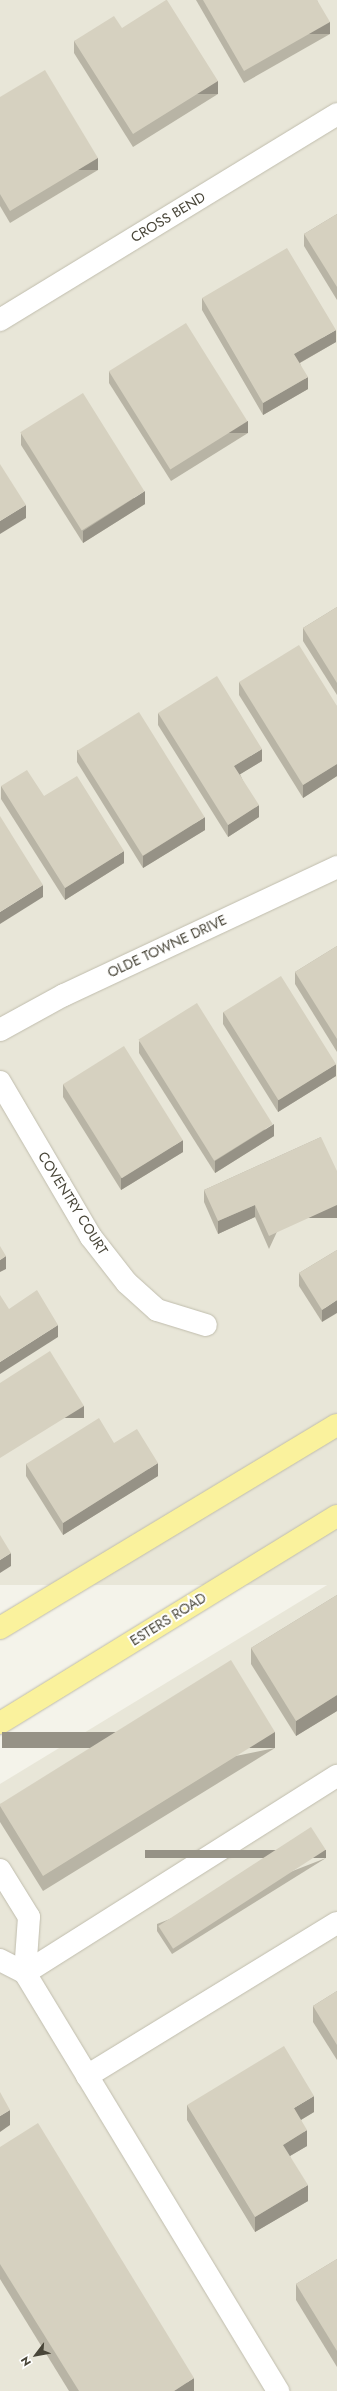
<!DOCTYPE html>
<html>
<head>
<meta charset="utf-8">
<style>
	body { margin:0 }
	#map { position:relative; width:337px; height:2391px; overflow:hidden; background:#f4f3ea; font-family:Jost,sans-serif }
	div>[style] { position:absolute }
	.residential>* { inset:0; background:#e8e6d8; transform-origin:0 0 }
	.roads { filter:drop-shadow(0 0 1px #c0bdad) drop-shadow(0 0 1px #c0bdad) }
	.minor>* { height:22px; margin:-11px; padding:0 11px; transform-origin:11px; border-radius:11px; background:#fff }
	.major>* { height:22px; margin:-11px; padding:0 11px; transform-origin:11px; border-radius:11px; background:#faf29d }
	.wall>* { inset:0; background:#b8b4a5 }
	.shaded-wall>* { inset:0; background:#969286; transform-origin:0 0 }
	.building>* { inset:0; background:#d6d1c0; transform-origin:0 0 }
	span { translate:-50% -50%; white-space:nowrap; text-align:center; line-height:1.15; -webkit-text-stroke:4px #fff; paint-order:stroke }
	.street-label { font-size:14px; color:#484538 }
	.north { position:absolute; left:16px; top:2335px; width:40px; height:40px; -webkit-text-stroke:3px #fff; paint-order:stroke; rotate:238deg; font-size:11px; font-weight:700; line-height:16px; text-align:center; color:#484538 }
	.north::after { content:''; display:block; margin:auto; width:14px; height:18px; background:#484538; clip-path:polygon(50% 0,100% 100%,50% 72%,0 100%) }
</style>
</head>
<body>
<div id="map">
	<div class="residential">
		<div style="left:0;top:0;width:337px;height:1585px"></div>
		<div style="clip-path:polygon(337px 1579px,337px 2391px,0 2391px,0 1784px)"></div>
	</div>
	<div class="roads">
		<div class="minor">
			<div style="left:0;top:320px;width:395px;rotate:-31.4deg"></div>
			<div style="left:0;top:1030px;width:73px;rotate:-28.7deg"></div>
			<div style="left:64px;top:995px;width:302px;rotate:-25.1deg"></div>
			<div style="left:0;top:1082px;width:180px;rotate:59.6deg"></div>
			<div style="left:91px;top:1237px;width:58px;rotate:52deg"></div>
			<div style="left:127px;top:1283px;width:40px;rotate:42deg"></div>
			<div style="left:157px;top:1310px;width:51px;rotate:17deg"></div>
			<div style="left:0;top:1870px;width:55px;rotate:58.3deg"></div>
			<div style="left:29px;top:1917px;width:56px;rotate:94.1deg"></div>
			<div style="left:0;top:1960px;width:28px;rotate:27deg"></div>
			<div style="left:25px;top:1973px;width:489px;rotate:58.8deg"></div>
			<div style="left:25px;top:1973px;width:369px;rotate:-32.3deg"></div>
			<div style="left:87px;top:2076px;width:293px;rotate:-31.5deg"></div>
		</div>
		<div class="major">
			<div style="left:0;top:1628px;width:393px;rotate:-31.1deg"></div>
			<div style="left:0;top:1723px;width:395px;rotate:-31.6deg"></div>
		</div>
	</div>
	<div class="wall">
		<div style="clip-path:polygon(196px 0,317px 0,330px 34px,244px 83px)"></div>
		<div style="clip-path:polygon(122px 28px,218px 94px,133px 147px,74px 53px,74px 41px)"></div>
		<div style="clip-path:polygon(0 97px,98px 170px,10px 223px,0 206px)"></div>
		<div style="clip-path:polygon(337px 214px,337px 300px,304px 246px,304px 234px)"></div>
		<div style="clip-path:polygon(202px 298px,336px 342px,300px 363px,308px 389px,263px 415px,202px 310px)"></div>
		<div style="clip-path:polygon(109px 371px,248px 433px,171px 481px,109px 383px)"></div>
		<div style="clip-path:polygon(21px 433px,145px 504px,83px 543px,21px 445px)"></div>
		<div style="clip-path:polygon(337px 607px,337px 695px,303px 641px,303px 628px)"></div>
		<div style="clip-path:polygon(239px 682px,337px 706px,337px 776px,303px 798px,239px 695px)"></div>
		<div style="clip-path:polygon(158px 713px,262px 761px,240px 774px,259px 817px,228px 837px,158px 725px)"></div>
		<div style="clip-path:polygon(77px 750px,205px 830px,143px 868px,77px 762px)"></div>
		<div style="clip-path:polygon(1px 786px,44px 796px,124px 863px,65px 900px,1px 799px)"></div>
		<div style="clip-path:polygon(337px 946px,337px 1052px,295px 984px,295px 972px)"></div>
		<div style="clip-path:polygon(223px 1012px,336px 1076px,278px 1112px,223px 1024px)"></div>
		<div style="clip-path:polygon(139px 1041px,274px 1136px,215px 1173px,139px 1053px)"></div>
		<div style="clip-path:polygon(63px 1084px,183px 1152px,121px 1190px,63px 1097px)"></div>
		<div style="clip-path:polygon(321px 1137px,269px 1249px,255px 1217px,218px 1234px,204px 1202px,204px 1190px)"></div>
		<div style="clip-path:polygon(337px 1250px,322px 1322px,299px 1286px,299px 1273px)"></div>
		<div style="clip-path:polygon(114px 1443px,158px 1476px,63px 1535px,26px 1476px,26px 1464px)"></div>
		<div style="clip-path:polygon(337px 1595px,337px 1711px,296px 1736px,251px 1664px,251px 1648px)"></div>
		<div style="clip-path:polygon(275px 1748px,43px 1891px,0 1822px,0 1804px)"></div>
		<div style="clip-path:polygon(326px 1858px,172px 1954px,157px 1931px,157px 1924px)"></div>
		<div style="clip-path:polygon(337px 1991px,337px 2060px,313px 2022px,313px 2006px)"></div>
		<div style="clip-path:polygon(187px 2105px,314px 2112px,301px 2120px,307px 2146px,290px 2156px,308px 2201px,255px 2232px,187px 2120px)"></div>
		<div style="clip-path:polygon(0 2147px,194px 2391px,69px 2391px,0 2279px)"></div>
		<div style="clip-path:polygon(337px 2259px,337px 2367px,296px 2300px,296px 2284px)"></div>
	</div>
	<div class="shaded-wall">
		<div style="left:330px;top:22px;width:12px;height:99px;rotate:90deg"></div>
		<div style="left:218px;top:81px;width:13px;height:100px;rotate:90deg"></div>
		<div style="left:98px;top:158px;width:12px;height:103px;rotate:90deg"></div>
		<div style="clip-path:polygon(336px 330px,336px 342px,294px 366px,294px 354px)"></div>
		<div style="clip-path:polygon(308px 377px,308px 389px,263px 415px,263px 403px)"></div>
		<div style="left:248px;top:421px;width:12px;height:91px;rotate:90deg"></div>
		<div style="clip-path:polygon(145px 491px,145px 504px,83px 543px,83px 531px)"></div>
		<div style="clip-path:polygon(26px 505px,26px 518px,0 534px,0 521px)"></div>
		<div style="clip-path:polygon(262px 749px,262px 761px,234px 778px,234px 766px)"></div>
		<div style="clip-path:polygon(337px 764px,337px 776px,303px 798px,303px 785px)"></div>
		<div style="clip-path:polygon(259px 805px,259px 817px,228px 837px,228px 825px)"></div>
		<div style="clip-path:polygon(205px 817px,205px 830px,143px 868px,143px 856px)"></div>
		<div style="clip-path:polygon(124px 851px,124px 863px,65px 900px,65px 888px)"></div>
		<div style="clip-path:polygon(43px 885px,43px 897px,0 924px,0 912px)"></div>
		<div style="clip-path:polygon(336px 1064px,336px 1076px,278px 1112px,278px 1100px)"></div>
		<div style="clip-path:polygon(274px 1124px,274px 1136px,215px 1173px,215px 1161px)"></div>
		<div style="clip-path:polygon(183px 1140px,183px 1152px,121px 1190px,121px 1178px)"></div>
		<div style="clip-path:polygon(255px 1205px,255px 1217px,218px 1234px,218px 1221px)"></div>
		<div style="left:337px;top:1205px;width:13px;height:75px;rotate:90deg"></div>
		<div style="clip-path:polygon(6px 1256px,6px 1269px,0 1272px,0 1260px)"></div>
		<div style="clip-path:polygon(337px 1300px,337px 1313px,322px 1322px,322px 1310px)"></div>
		<div style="clip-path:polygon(58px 1325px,58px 1337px,0 1374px,0 1362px)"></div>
		<div style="left:84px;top:1406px;width:12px;height:99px;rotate:90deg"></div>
		<div style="clip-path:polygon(158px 1463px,158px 1476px,63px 1535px,63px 1523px)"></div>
		<div style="clip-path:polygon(11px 1553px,11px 1566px,0 1573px,0 1560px)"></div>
		<div style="clip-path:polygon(337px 1695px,337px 1711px,296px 1736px,296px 1721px)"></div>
		<div style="left:275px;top:1732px;width:16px;height:273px;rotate:90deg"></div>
		<div style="left:326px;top:1850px;width:8px;height:181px;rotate:90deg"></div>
		<div style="clip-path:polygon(314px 2096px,314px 2112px,294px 2124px,294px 2108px)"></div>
		<div style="clip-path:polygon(10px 2110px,10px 2125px,0 2132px,0 2116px)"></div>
		<div style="clip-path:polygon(307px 2130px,307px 2146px,283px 2160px,283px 2145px)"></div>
		<div style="clip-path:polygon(308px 2185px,308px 2201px,255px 2232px,255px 2217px)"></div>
		<div style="clip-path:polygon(194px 2378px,194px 2391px,174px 2391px)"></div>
	</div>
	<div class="building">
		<div style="clip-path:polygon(166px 0,167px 0,218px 81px,133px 134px,74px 41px,114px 16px,122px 28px)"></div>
		<div style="clip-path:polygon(203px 0,317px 0,330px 22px,244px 71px)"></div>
		<div style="clip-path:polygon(45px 70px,98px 158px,10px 211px,0 194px,0 97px)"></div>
		<div style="clip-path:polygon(337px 214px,337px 287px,304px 234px)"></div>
		<div style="clip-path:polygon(287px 248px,336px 330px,294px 354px,308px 377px,263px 403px,202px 298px)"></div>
		<div style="left:186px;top:323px;width:116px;height:91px;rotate:58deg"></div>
		<div style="left:83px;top:393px;width:116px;height:74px;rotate:58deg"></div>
		<div style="clip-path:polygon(0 464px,26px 505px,0 521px)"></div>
		<div style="clip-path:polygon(337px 607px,337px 683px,303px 628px)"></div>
		<div style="clip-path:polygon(299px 645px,337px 706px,337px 764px,303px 785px,239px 682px)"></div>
		<div style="clip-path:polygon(217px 676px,262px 749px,234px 766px,259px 805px,228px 825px,158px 713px)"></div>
		<div style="left:139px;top:712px;width:124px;height:73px;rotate:58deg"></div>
		<div style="clip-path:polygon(27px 770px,44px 796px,77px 776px,124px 851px,65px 888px,1px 786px)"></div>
		<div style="clip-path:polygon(0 816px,43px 885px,0 912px)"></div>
		<div style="clip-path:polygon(337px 946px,337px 1039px,295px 972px)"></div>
		<div style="left:281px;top:976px;width:104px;height:68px;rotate:58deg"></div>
		<div style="left:197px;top:1003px;width:143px;height:69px;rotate:58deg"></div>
		<div style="left:124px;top:1046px;width:111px;height:72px;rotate:58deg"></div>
		<div style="clip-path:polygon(321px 1137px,337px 1171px,337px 1205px,269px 1236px,255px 1205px,218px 1221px,204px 1190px)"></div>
		<div style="clip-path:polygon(0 1246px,6px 1256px,0 1260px)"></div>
		<div style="clip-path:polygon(337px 1250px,337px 1300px,322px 1310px,299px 1273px)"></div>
		<div style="clip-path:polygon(37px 1290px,58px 1325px,0 1362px,0 1295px,9px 1309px)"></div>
		<div style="clip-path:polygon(50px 1351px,84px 1406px,0 1458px,0 1383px)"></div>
		<div style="clip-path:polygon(99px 1418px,114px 1443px,137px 1429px,158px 1463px,63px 1523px,26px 1464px)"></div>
		<div style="clip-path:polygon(0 1535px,11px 1553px,0 1560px)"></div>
		<div style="clip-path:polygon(337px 1595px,337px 1695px,296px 1721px,251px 1648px)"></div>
		<div style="clip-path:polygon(231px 1660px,275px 1732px,43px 1876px,0 1806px,0 1804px)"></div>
		<div style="left:311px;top:1827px;width:27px;height:182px;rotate:57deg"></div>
		<div style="clip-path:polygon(337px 1991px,337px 2045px,313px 2006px)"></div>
		<div style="clip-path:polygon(284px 2046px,314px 2096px,294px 2108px,307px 2130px,283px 2145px,308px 2185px,255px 2217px,187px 2105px)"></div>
		<div style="clip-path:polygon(0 2092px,10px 2110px,0 2116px)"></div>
		<div style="clip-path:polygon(38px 2123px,194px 2378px,174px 2391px,79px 2391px,0 2264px,0 2147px)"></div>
		<div style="clip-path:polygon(337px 2259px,337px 2351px,296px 2284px)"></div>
	</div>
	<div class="street-label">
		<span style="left:168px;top:217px;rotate:-31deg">CROSS BEND</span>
		<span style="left:167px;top:946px;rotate:-25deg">OLDE TOWNE DRIVE</span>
		<span style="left:73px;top:1203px;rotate:58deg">COVENTRY COURT</span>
		<span style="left:168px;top:1619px;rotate:-32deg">ESTERS ROAD</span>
	</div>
	<div class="north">N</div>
</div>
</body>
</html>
